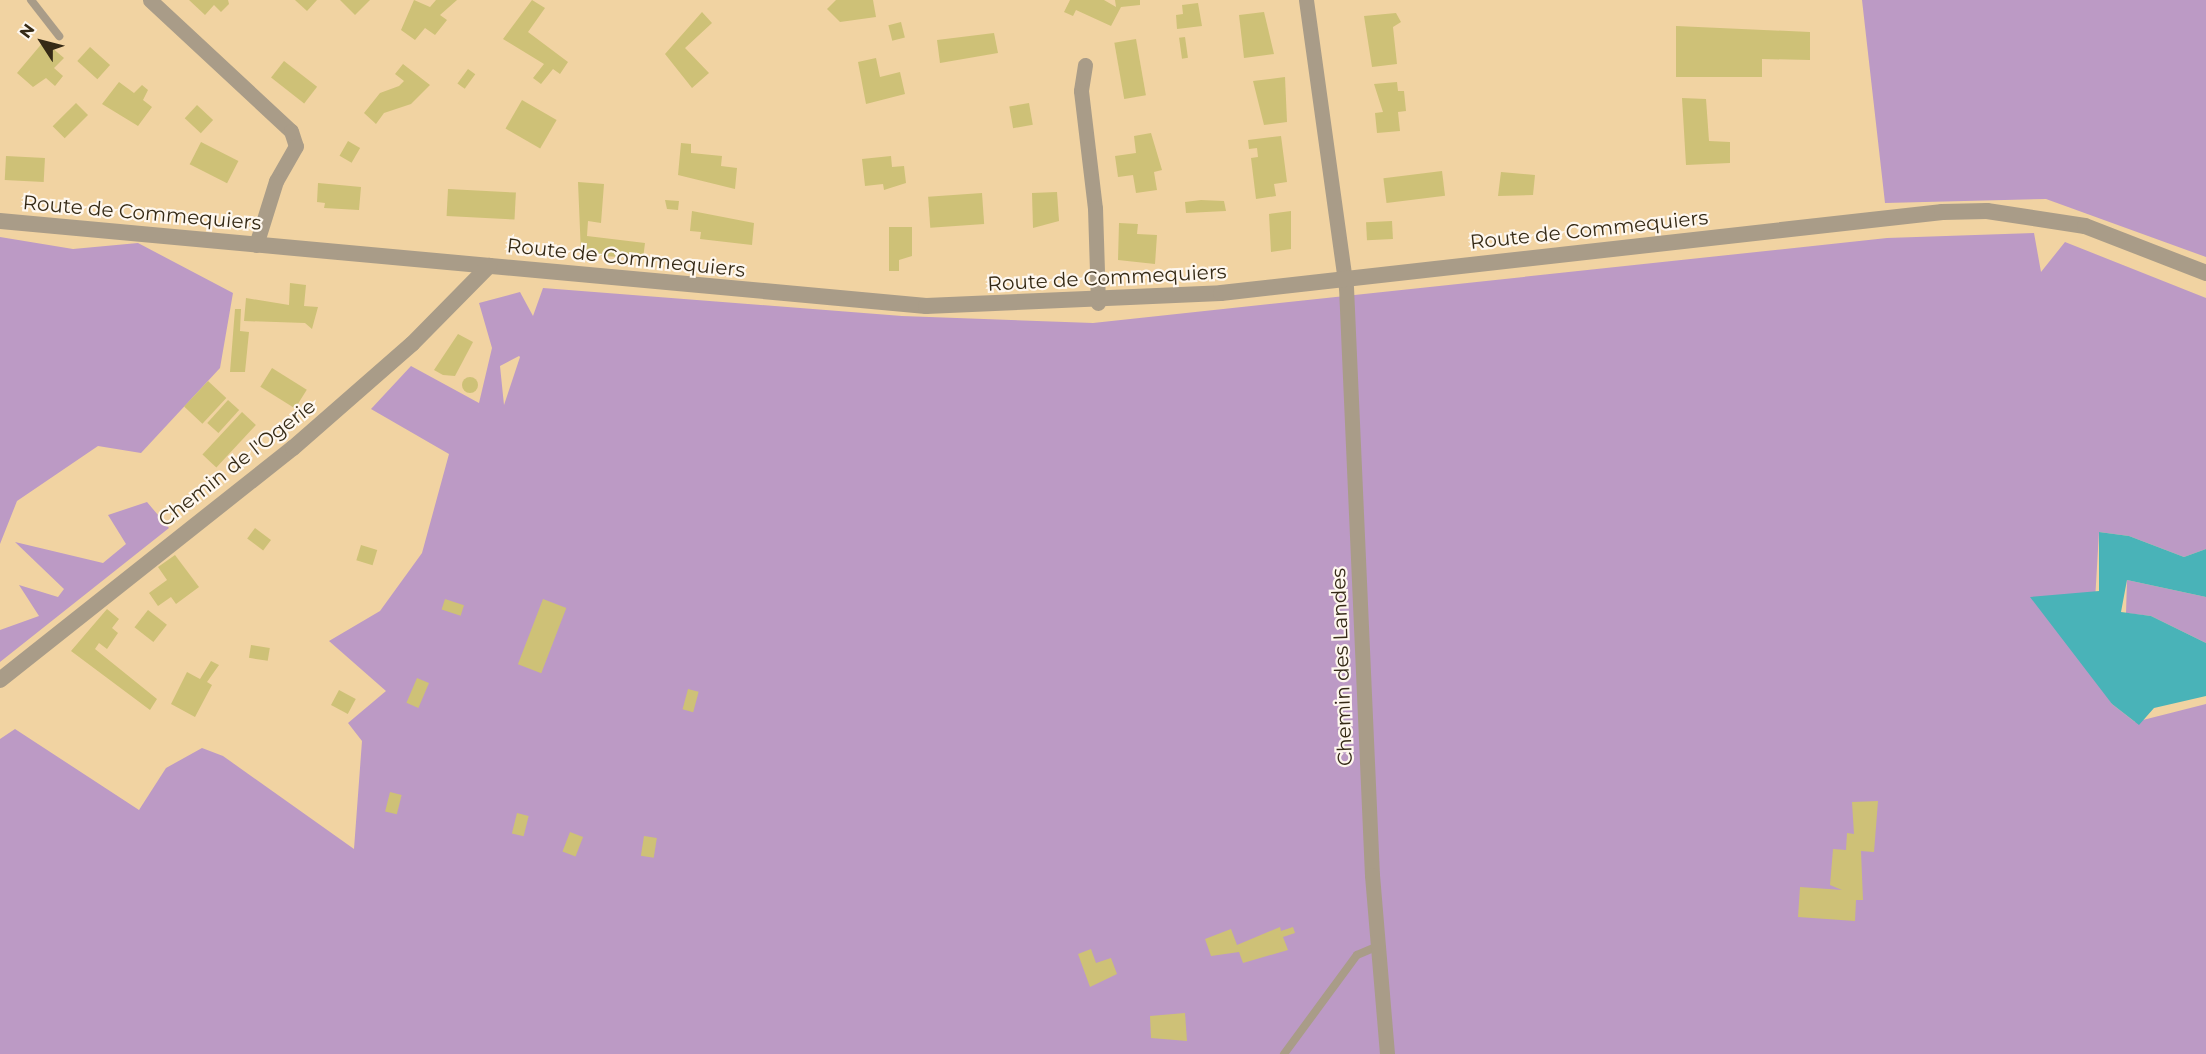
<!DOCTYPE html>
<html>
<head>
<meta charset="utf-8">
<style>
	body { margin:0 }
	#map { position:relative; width:2206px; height:1054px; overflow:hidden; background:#f1d3a2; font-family:Montserrat,sans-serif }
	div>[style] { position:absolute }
	.green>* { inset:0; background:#bc9ac5 }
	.water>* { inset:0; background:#49b3b8 }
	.building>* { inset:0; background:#cec177; transform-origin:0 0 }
	.round { border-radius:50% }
	.service>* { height:8px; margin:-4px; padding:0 4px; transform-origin:4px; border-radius:4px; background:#a99c88 }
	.minor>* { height:15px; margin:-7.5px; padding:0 7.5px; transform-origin:7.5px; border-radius:7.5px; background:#a99c88 }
	.tertiary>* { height:16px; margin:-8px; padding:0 8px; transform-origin:8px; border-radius:8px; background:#a99c88 }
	span { translate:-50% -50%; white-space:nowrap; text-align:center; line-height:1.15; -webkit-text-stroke:4.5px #fef7ee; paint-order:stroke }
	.street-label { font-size:20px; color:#352a16 }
	.north { position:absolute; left:12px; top:12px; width:60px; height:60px; -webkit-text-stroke:4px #fef7ee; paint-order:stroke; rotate:306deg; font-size:16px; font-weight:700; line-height:24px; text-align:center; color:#352a16 }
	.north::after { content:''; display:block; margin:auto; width:21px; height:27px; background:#352a16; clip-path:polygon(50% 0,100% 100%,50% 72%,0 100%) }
</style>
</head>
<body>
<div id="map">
	<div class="green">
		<div style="clip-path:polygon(1862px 0,2206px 0,2206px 257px,2046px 199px,1885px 203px)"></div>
		<div style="clip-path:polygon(evenodd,2034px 233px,2041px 272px,2065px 242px,2206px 298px,2206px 549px,2184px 557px,2129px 536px,2099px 532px,2091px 670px,2112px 704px,2135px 722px,2206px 704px,2206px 1054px,0 1054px,0 739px,15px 729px,139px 810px,166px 768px,202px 748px,223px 756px,354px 849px,362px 741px,348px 723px,386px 691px,329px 641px,380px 611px,422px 553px,449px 454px,371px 409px,411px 366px,479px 403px,492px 348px,479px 303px,520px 292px,533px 316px,543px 288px,902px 316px,1093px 323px,1887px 238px,2034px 233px,519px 356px,520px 357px,504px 405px,500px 366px,519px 356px)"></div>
		<div style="clip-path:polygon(0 237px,73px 249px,138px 243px,233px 293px,220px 368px,141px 453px,98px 446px,17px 501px,0 544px)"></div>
		<div style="clip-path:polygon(147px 502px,169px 528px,0 662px,0 630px,39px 616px,19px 585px,58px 597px,64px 589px,15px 542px,103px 563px,126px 544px,108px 515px)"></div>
		<div style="clip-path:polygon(2127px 580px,2206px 597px,2206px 643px,2151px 616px,2126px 613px)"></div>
	</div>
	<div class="water">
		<div style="clip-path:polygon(2099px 532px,2129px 536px,2184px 557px,2206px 549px,2206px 597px,2127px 580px,2121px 612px,2151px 616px,2206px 643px,2206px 696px,2154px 708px,2139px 725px,2112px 704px,2030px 597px,2099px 591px)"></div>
	</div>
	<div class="building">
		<div style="clip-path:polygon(189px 0,228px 0,229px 4px,221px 12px,214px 5px,205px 15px)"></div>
		<div style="clip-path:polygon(295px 0,317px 0,307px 11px)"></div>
		<div style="clip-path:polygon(340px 0,370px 0,355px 15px)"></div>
		<div style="clip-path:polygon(414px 0,430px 7px,436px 0,457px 0,440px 15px,447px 20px,435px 35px,425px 28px,415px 40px,401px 30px)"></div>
		<div style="clip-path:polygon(532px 0,545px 8px,528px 32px,568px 62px,560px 74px,553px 69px,541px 84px,533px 78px,544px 64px,503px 39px)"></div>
		<div style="clip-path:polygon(836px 0,873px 0,876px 17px,840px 22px,827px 9px)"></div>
		<div style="clip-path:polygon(1070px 0,1104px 0,1116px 7px,1115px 0,1140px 0,1140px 5px,1121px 7px,1111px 26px,1076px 10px,1073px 16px,1064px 12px)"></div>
		<div style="clip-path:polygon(1198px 3px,1202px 26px,1177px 29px,1176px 15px,1183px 14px,1182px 5px)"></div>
		<div style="clip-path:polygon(702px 12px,712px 23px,685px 48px,709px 73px,692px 88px,665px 54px)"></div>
		<div style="clip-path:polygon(1264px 12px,1274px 54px,1244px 58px,1239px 15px)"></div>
		<div style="clip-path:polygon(1396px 13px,1401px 22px,1393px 27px,1397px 64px,1372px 67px,1364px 16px)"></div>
		<div style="left:901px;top:22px;width:16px;height:13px;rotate:76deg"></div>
		<div style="clip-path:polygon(1676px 26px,1810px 32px,1810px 60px,1762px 59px,1762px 77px,1676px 77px)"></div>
		<div style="clip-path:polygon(994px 33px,998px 53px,940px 63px,937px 40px)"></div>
		<div style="left:1185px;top:37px;width:21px;height:6px;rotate:82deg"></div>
		<div style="left:1136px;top:39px;width:57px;height:22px;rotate:80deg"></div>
		<div style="clip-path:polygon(44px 41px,64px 58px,54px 68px,63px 76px,55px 86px,46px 78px,33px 87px,17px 73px)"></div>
		<div style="left:90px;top:47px;width:27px;height:19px;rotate:42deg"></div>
		<div style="clip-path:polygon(876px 58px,880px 77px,900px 72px,905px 94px,866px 104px,858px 62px)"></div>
		<div style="left:284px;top:61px;width:42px;height:21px;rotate:38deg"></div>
		<div style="clip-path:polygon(403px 64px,430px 85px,411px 104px,384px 113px,376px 124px,364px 113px,380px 93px,399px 86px,404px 81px,395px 74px)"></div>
		<div style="left:468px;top:69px;width:9px;height:18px;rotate:36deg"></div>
		<div style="clip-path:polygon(1285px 77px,1287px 122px,1264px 125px,1253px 81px)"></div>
		<div style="clip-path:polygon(119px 82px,134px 93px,142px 85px,148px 90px,143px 100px,152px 107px,138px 126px,102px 104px)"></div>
		<div style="clip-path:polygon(1397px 82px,1398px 91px,1404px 91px,1406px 111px,1398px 112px,1400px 131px,1377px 133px,1375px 113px,1383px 112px,1374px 84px)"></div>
		<div style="clip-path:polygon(1682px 98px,1706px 99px,1709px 141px,1730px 142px,1730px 163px,1686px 165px)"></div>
		<div style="left:522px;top:100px;width:40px;height:33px;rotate:30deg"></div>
		<div style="left:76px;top:103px;width:17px;height:33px;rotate:45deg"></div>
		<div style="left:1029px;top:103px;width:22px;height:20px;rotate:80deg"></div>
		<div style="left:197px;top:105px;width:22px;height:18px;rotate:43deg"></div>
		<div style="clip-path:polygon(1151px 133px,1162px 170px,1154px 172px,1157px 190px,1136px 193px,1133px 175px,1118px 177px,1115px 156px,1136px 153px,1134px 136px)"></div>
		<div style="clip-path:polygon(1281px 136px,1287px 182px,1274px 184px,1276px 196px,1256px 199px,1251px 158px,1258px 157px,1257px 148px,1249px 149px,1248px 140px)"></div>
		<div style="left:348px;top:141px;width:14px;height:17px;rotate:30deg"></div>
		<div style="left:201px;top:142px;width:42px;height:25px;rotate:27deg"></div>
		<div style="clip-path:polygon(681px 143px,691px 144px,691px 153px,722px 156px,721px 166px,737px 168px,735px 189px,678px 175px)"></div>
		<div style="left:6px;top:156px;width:39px;height:24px;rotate:3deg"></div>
		<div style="clip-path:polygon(891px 156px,892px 167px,904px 166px,906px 183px,884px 190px,883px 184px,865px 186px,862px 159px)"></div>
		<div style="left:1442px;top:171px;width:25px;height:59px;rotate:83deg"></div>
		<div style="clip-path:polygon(1501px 172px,1535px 175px,1533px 195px,1498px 196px)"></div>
		<div style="clip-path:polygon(578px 182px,604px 184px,601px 223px,588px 221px,587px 236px,645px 243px,643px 259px,581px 254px)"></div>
		<div style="clip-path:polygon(318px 183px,361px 187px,359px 210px,324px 208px,325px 203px,317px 202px)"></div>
		<div style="left:448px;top:189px;width:68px;height:27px;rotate:3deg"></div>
		<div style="clip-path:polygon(1057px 192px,1059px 221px,1033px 228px,1032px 193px)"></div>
		<div style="left:982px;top:193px;width:31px;height:54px;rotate:86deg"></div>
		<div style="clip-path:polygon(665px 200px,679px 201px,678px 210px,667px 209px)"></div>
		<div style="clip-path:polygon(1201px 200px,1224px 201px,1226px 211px,1186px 213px,1185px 202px)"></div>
		<div style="clip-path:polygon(692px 211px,754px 223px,752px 245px,700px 239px,701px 232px,690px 231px)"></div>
		<div style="clip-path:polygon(1291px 211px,1291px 249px,1271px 252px,1269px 214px)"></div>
		<div style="left:1392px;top:221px;width:18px;height:26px;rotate:87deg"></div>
		<div style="clip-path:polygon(1119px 223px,1138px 224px,1137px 234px,1157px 235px,1155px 264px,1118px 260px)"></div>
		<div style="clip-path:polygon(889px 227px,912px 227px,912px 256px,899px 260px,899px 271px,889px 271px)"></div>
		<div style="clip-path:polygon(290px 283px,306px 285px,304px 306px,318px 307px,312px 329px,305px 323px,244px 321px,246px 298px,289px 305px)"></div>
		<div style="clip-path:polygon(235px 309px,241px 309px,240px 331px,249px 332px,245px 372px,230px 372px)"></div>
		<div style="clip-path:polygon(458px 334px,473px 342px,455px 376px,443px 375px,434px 370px)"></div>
		<div style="left:272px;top:368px;width:41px;height:22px;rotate:32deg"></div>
		<div class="round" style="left:462px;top:377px;width:16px;height:16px"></div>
		<div style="left:208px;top:381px;width:25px;height:35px;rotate:43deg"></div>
		<div style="left:228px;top:400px;width:15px;height:31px;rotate:42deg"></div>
		<div style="left:242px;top:412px;width:19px;height:58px;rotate:43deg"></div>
		<div style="left:255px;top:528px;width:20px;height:13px;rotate:37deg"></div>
		<div style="left:361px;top:545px;width:17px;height:16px;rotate:17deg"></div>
		<div style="clip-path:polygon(175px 555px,199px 587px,176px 604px,171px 597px,158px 606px,149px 593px,167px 580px,158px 567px)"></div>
		<div style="left:445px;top:599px;width:20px;height:11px;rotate:18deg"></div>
		<div style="left:543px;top:599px;width:25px;height:70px;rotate:21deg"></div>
		<div style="clip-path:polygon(107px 609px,119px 619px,112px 628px,118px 633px,107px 649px,99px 643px,95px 649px,157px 699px,150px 710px,71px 651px)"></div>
		<div style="left:148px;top:610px;width:24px;height:22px;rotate:38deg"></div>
		<div style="left:251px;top:645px;width:19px;height:13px;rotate:9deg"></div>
		<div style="clip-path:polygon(211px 661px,219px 665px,207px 682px,212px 685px,195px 717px,171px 704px,187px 672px,200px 679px)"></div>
		<div style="left:417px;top:678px;width:13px;height:27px;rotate:23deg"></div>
		<div style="left:688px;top:689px;width:11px;height:21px;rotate:15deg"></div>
		<div style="left:339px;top:690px;width:19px;height:17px;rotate:28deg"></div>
		<div style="left:390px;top:792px;width:12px;height:20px;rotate:14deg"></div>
		<div style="clip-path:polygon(1878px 801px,1874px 852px,1861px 851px,1863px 900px,1856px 900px,1855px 921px,1798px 917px,1800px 887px,1842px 890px,1830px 885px,1833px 849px,1846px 850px,1847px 833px,1854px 834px,1852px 802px)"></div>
		<div style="left:517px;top:813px;width:12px;height:21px;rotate:14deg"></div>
		<div style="left:570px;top:832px;width:14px;height:21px;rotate:21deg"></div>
		<div style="left:644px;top:836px;width:13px;height:20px;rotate:9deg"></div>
		<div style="clip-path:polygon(1280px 927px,1281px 931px,1293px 927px,1295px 933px,1283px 937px,1288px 950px,1243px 963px,1239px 952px,1211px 956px,1205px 939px,1231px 929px,1237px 945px)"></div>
		<div style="clip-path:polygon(1091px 949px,1096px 963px,1111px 958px,1117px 974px,1090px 987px,1078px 954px)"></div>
		<div style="clip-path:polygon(1185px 1013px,1187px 1041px,1151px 1038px,1150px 1016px)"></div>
	</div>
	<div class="service">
		<div style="left:31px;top:0;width:46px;rotate:52.1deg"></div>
		<div style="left:1284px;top:1054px;width:123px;rotate:-53.6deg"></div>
		<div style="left:1357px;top:955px;width:23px;rotate:-23deg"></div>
	</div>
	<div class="minor">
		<div style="left:150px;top:0;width:192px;rotate:42.9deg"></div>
		<div style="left:291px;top:131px;width:16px;rotate:72deg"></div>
		<div style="left:296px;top:146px;width:40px;rotate:119.7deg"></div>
		<div style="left:276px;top:181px;width:67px;rotate:107.4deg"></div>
		<div style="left:1306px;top:0;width:290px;rotate:82.1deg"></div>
		<div style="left:1346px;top:287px;width:589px;rotate:87.47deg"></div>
		<div style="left:1372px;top:875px;width:180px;rotate:85.2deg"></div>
		<div style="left:1085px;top:65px;width:26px;rotate:99deg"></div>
		<div style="left:1081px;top:91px;width:118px;rotate:83.2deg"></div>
		<div style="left:1095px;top:208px;width:95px;rotate:88.2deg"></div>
	</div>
	<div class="tertiary">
		<div style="left:0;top:221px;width:930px;rotate:5.24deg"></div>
		<div style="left:926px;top:306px;width:295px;rotate:-2.5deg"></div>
		<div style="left:1221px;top:293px;width:726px;rotate:-6.41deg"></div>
		<div style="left:1942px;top:212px;width:45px;rotate:-1.3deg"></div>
		<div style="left:1987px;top:211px;width:99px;rotate:8.7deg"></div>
		<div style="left:2085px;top:226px;width:130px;rotate:21.2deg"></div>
		<div style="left:0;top:680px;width:374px;rotate:-38.4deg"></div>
		<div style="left:293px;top:448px;width:158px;rotate:-41.2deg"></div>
		<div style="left:412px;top:344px;width:110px;rotate:-45.4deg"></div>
	</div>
	<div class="street-label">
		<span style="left:142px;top:213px;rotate:5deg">Route de Commequiers</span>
		<span style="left:1589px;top:230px;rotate:-6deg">Route de Commequiers</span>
		<span style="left:626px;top:258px;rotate:6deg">Route de Commequiers</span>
		<span style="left:1107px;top:278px;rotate:-3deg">Route de Commequiers</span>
		<span style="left:237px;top:463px;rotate:-38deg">Chemin de l'Ogerie</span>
		<span style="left:1342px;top:667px;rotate:-92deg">Chemin des Landes</span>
	</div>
	<div class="north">N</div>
</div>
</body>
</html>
